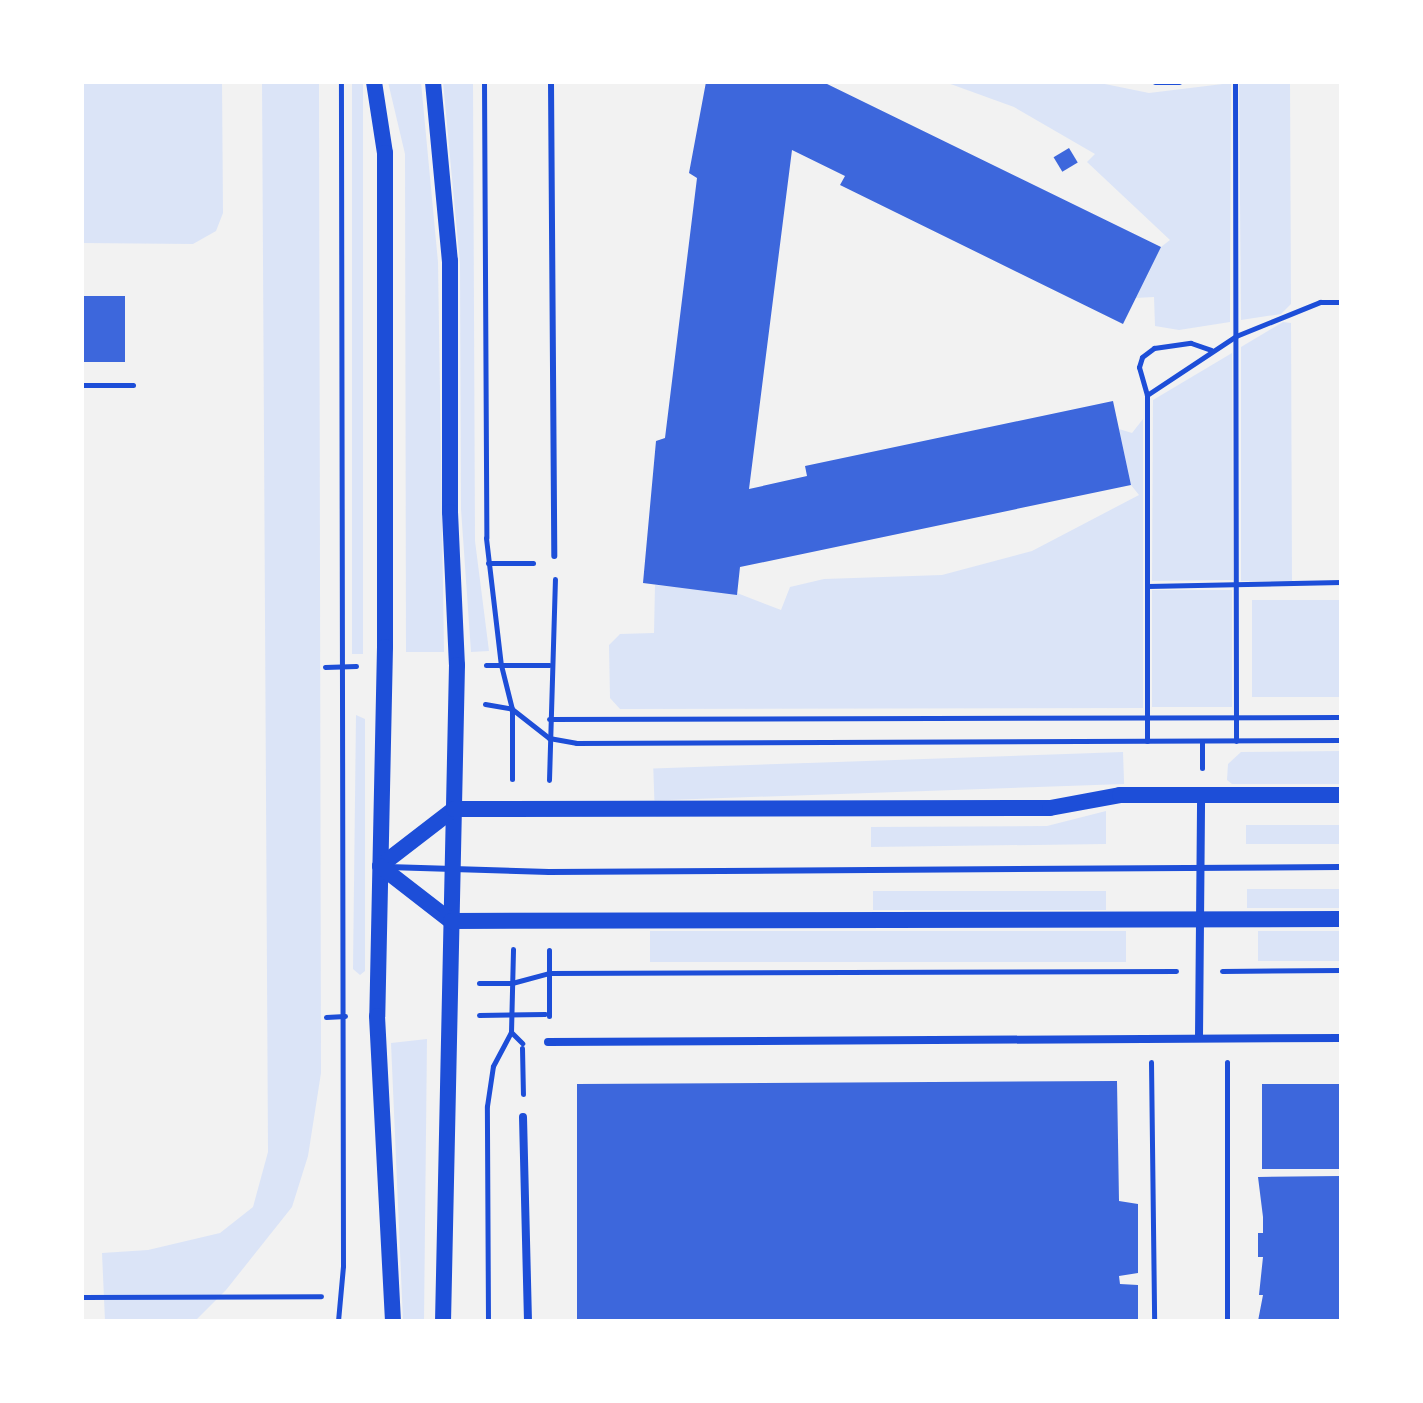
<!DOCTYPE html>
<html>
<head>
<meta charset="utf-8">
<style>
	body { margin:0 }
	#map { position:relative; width:1423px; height:1403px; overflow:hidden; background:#f2f2f2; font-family:Commissioner,sans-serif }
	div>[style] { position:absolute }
	.green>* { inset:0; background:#dbe4f7; transform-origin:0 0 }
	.building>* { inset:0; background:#3d67dc; transform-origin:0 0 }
	.path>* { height:5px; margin:-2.5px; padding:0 2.5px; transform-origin:2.5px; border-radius:2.5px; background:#1d4ed8 }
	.service>* { height:6px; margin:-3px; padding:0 3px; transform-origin:3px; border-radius:3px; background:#1d4ed8 }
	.minor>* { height:8px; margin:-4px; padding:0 4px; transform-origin:4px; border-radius:4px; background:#1d4ed8 }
	.secondary>* { height:16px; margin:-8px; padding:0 8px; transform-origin:8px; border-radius:8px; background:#1d4ed8 }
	span { translate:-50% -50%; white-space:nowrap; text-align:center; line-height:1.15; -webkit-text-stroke:6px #fff; paint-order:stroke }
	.frame { position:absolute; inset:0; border:84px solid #fff; pointer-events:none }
</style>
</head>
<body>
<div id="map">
	<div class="green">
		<div style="clip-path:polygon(82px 82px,222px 82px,223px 213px,216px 231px,193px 244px,82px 243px)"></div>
		<div style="clip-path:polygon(262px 82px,319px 82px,321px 1073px,308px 1156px,292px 1207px,226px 1290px,195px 1321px,105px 1321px,102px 1253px,148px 1250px,220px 1233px,253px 1207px,268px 1152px)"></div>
		<div style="left:352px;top:82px;width:11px;height:572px"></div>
		<div style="clip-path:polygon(388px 82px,421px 82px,438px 262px,444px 652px,406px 652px,405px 154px)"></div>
		<div style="clip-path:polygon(443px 82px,473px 82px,475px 541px,489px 651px,471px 652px,461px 509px,460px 264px)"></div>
		<div style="clip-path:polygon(945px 82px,1095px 82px,1149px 93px,1231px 83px,1230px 322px,1179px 330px,1155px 326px,1154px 297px,1135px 298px,1161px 247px,1170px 240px,1087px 162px,1095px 154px,1014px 107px)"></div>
		<div style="clip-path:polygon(1239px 82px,1290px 82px,1291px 304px,1281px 314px,1241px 320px)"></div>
		<div style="clip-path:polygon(1283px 322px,1291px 323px,1292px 581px,1241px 581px,1241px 347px)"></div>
		<div style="clip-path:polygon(1232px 353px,1233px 580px,1152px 581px,1153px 400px)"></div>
		<div style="clip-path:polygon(1143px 419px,1143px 708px,620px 709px,610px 698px,609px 645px,620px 634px,654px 633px,655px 585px,737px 593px,781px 610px,790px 587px,824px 579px,942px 575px,1032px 551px,1139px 495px,1131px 485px,1119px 429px,1132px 433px)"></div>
		<div style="left:1232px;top:590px;width:117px;height:80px;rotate:90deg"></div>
		<div style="left:1341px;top:600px;width:97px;height:89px;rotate:90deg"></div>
		<div style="clip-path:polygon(356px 715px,365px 719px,365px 971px,360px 975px,353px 969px)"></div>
		<div style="clip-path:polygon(1341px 751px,1341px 784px,1232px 784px,1227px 780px,1228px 764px,1241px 752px)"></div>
		<div style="left:1123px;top:752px;width:32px;height:470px;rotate:88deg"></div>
		<div style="clip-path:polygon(1106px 811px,1106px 844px,871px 847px,871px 827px,1047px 826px)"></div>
		<div style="left:1341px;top:825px;width:19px;height:95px;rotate:90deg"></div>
		<div style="left:1247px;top:889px;width:94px;height:19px"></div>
		<div style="left:873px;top:891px;width:233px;height:19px"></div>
		<div style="left:1126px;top:931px;width:31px;height:476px;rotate:90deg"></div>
		<div style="left:1258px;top:931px;width:83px;height:30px"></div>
		<div style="clip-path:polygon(427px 1039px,424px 1321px,403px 1321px,391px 1043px)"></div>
	</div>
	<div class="building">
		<div style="clip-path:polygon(706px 82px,823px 82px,1161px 247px,1123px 324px,840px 185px,845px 176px,792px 150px,749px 489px,807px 476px,805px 466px,1113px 401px,1131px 485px,740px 567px,737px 595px,643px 583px,656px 441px,665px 438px,697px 178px,689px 173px)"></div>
		<div style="left:1069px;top:148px;width:17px;height:18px;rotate:59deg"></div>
		<div style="left:82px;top:296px;width:43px;height:66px"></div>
		<div style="clip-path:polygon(1117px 1081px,1119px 1201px,1138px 1204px,1138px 1273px,1119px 1276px,1120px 1284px,1138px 1285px,1138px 1321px,577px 1321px,577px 1084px)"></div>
		<div style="left:1262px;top:1084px;width:79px;height:85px"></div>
		<div style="clip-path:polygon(1341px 1176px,1341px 1321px,1258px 1321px,1263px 1295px,1259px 1295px,1263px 1257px,1258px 1257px,1258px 1233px,1263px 1233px,1263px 1217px,1258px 1177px)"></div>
	</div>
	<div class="path">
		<div style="left:484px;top:82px;width:456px;rotate:89.7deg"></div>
		<div style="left:486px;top:538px;width:128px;rotate:83.3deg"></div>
		<div style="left:501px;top:665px;width:45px;rotate:76deg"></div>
		<div style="left:512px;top:709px;width:70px;rotate:90deg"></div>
		<div style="left:1155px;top:82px;width:24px"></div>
		<div style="left:1235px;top:82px;width:659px;rotate:89.91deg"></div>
		<div style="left:82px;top:385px;width:51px"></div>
		<div style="left:1147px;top:395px;width:107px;rotate:-33.5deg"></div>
		<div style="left:1236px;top:336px;width:91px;rotate:-22deg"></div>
		<div style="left:1320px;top:302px;width:21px"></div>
		<div style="left:488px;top:563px;width:45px"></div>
		<div style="left:1148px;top:586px;width:193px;rotate:-1.2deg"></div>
		<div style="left:486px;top:665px;width:63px"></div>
		<div style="left:325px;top:667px;width:31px;rotate:-2deg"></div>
		<div style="left:485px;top:704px;width:27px;rotate:10deg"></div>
		<div style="left:512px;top:709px;width:47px;rotate:38.1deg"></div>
		<div style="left:549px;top:738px;width:27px;rotate:10deg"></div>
		<div style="left:576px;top:743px;width:765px;rotate:-0.22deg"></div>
		<div style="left:549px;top:719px;width:792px;rotate:-0.14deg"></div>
		<div style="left:1147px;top:741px;width:346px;rotate:-90deg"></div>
		<div style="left:1147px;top:395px;width:29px;rotate:-106deg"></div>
		<div style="left:1139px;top:367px;width:10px;rotate:-73deg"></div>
		<div style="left:1142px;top:357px;width:15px;rotate:-37deg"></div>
		<div style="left:1154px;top:348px;width:37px;rotate:-8deg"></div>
		<div style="left:1191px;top:343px;width:21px;rotate:19deg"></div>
		<div style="left:1202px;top:768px;width:27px;rotate:-90deg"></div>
		<div style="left:549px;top:780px;width:201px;rotate:-88.3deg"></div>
		<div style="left:1222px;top:971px;width:119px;rotate:-0.5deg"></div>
		<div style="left:479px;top:983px;width:33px"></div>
		<div style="left:512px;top:983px;width:38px;rotate:-15deg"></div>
		<div style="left:549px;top:973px;width:627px;rotate:-0.18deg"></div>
		<div style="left:479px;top:1015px;width:66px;rotate:-0.9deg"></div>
		<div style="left:549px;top:1016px;width:66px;rotate:-90deg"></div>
		<div style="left:326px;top:1017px;width:19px;rotate:-3deg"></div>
		<div style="left:511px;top:1032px;width:16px;rotate:45deg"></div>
		<div style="left:522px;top:1048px;width:46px;rotate:88.8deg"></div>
		<div style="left:1151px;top:1062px;width:259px;rotate:89.3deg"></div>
		<div style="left:1227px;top:1062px;width:259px;rotate:90deg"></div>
		<div style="left:82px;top:1297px;width:239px;rotate:-0.2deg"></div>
		<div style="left:338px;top:1321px;width:55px;rotate:-84.8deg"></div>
		<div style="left:343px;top:1266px;width:1184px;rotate:-90.1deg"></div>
		<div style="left:488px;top:1321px;width:215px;rotate:-90.3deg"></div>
		<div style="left:487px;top:1106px;width:40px;rotate:-81.5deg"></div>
		<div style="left:493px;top:1066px;width:38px;rotate:-62deg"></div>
		<div style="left:511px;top:1032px;width:83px;rotate:-88.6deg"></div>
	</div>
	<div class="service">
		<div style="left:551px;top:82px;width:474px;rotate:89.6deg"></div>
		<div style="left:388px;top:867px;width:161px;rotate:1.8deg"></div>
		<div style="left:549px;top:872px;width:792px;rotate:-0.36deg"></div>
	</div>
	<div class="minor">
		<div style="left:1199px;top:1037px;width:242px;rotate:-89.5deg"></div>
		<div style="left:548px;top:1042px;width:793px;rotate:-0.29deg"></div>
		<div style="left:523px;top:1117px;width:204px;rotate:88.6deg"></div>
	</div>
	<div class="secondary">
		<div style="left:374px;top:82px;width:72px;rotate:81.2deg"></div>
		<div style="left:385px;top:153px;width:494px;rotate:90deg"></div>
		<div style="left:385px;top:647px;width:369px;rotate:91.2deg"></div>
		<div style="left:377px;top:1016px;width:305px;rotate:87deg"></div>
		<div style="left:433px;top:82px;width:180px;rotate:84.6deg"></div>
		<div style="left:450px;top:261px;width:251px;rotate:90deg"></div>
		<div style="left:450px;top:512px;width:153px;rotate:87.4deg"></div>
		<div style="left:457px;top:665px;width:656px;rotate:91.22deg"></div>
		<div style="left:380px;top:866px;width:93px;rotate:-37.6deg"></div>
		<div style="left:454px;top:809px;width:596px;rotate:-0.1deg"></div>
		<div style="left:1050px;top:808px;width:71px;rotate:-10.5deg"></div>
		<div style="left:1120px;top:795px;width:221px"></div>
		<div style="left:380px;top:866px;width:90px;rotate:37.8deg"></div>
		<div style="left:451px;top:921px;width:890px;rotate:-0.13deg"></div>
	</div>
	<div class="frame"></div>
</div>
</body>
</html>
